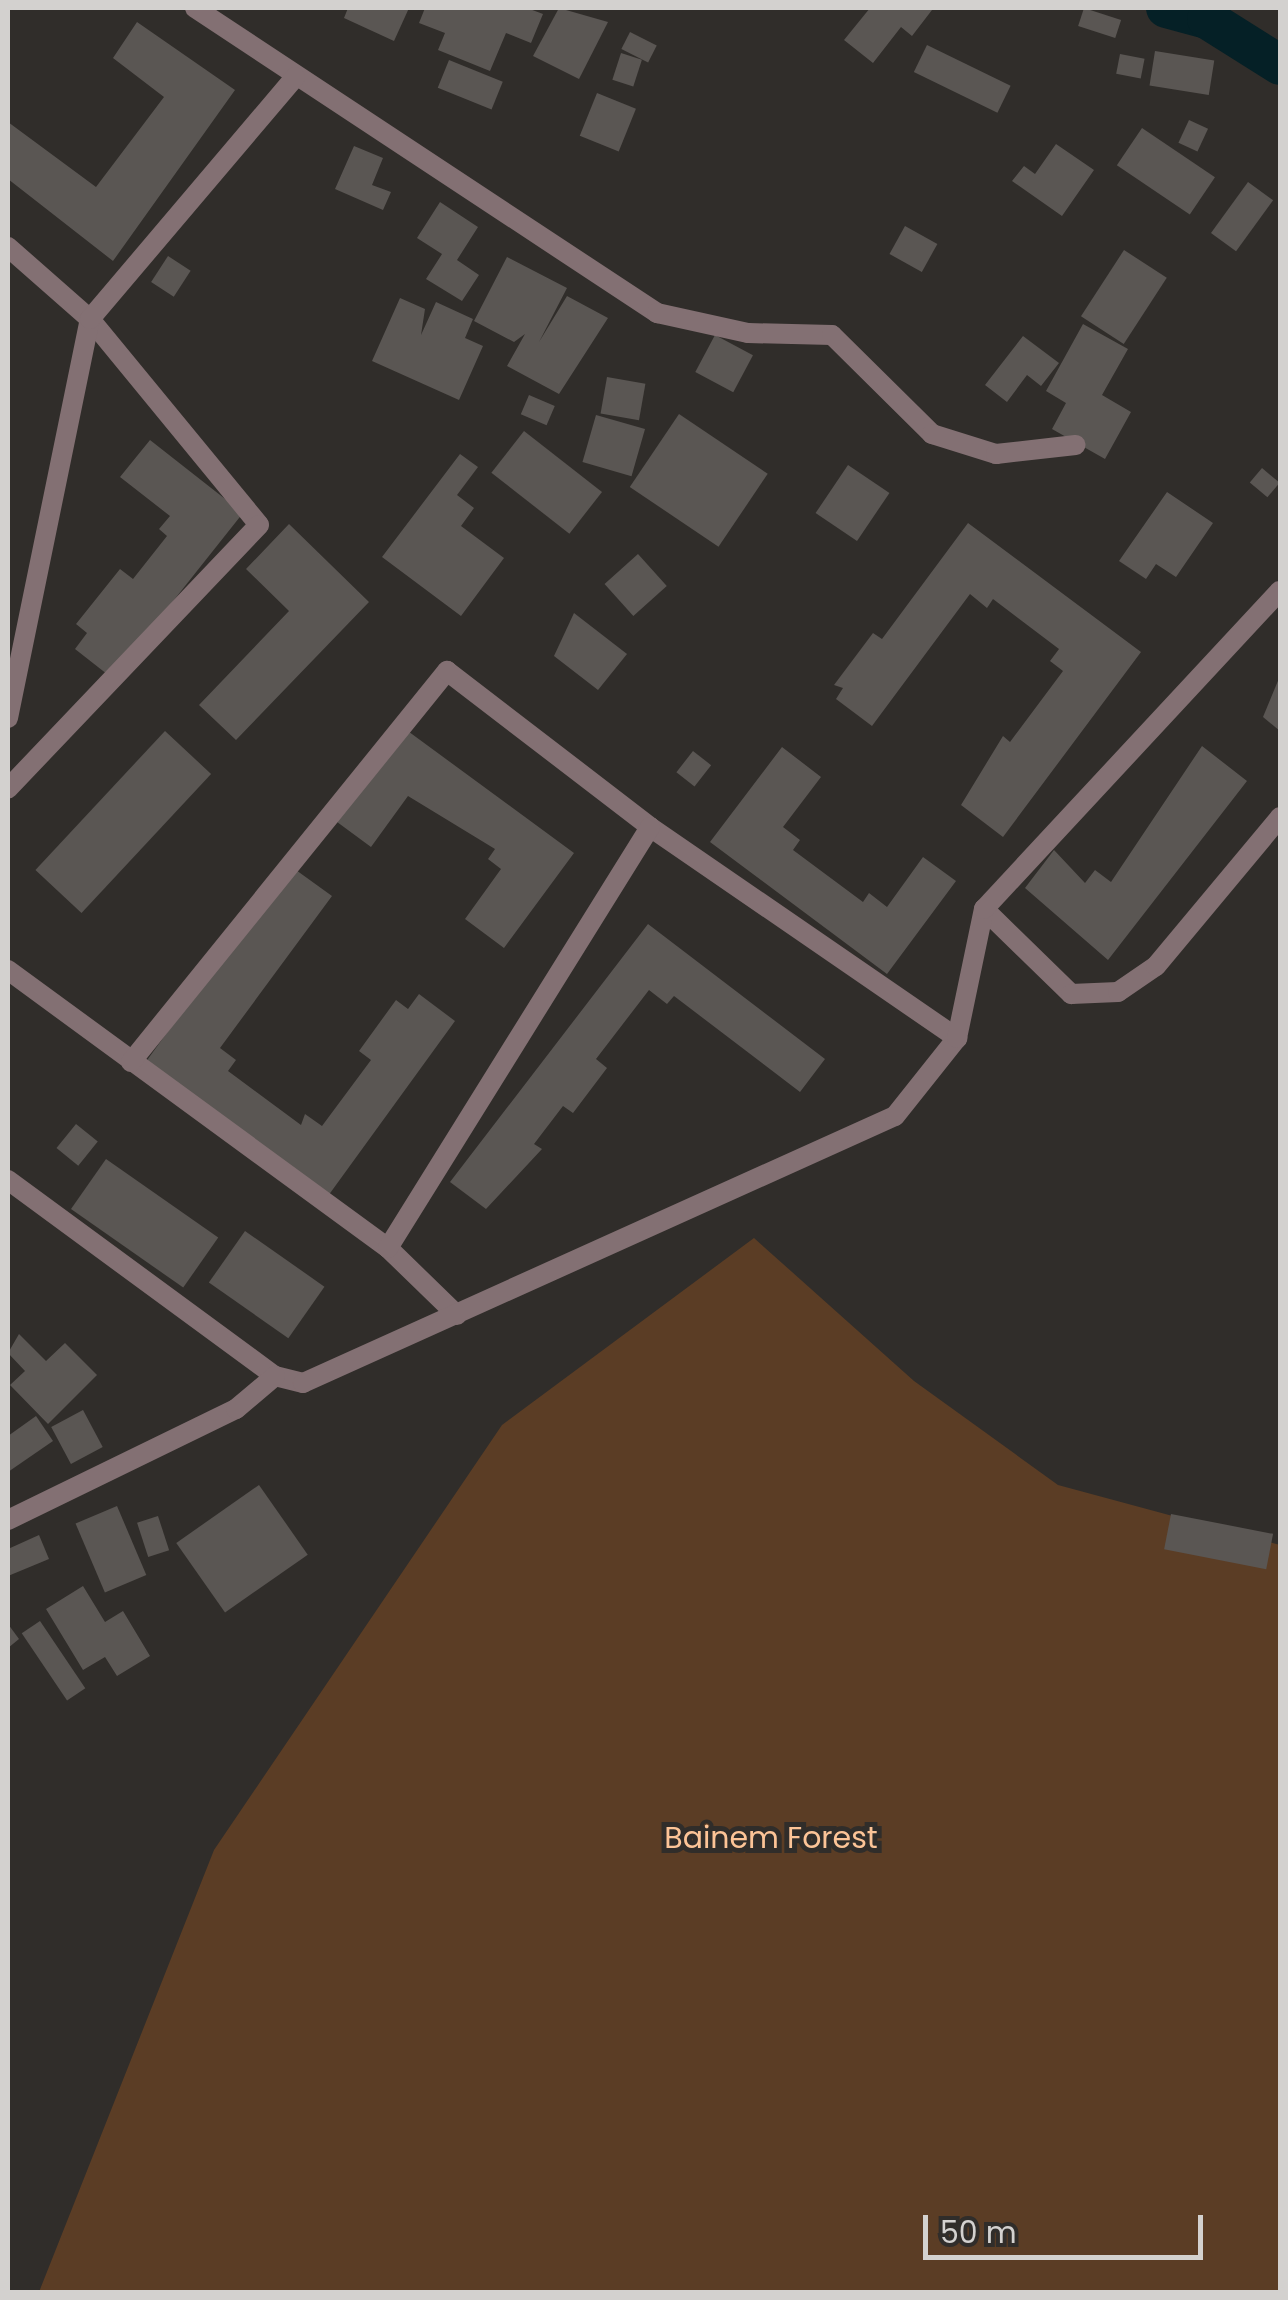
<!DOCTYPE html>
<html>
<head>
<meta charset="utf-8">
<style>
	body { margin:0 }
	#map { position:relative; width:1288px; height:2300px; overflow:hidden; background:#302d2a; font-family:Poppins,sans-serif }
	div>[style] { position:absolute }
	.green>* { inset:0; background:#5b3d25 }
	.canal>* { height:40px; margin:-20px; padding:0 20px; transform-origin:20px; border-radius:20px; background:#052026 }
	.building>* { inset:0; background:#5a5653; transform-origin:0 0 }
	.street>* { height:20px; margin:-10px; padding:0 10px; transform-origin:10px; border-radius:10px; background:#837073 }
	span { translate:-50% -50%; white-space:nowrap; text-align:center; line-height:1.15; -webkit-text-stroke:10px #302d2a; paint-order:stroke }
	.park-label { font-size:30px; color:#fcc497 }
	.frame { position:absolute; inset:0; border:10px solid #d3d1cf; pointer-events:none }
	.scale { position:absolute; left:923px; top:2215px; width:280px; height:45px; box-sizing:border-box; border:5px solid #d3d1cf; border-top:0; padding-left:12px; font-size:30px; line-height:35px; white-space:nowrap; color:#d3d1cf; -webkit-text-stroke:8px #302d2a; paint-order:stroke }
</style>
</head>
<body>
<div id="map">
	<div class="green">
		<div style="clip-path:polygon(754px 1238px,914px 1381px,1058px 1485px,1280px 1545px,1280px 2292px,39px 2292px,214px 1850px,502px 1425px)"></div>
	</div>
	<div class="canal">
		<div style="left:1166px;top:8px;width:42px;rotate:15deg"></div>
		<div style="left:1207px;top:19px;width:86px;rotate:32.2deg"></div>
	</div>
	<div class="building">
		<div style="clip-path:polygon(348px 8px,409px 8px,394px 41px,344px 18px)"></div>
		<div style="clip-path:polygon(425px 8px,527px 8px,543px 14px,531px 43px,506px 33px,490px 71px,438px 50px,445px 33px,419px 23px)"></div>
		<div style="clip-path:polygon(559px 8px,608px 22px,579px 79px,533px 56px)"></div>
		<div style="clip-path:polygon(870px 8px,929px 8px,932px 10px,912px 36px,901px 27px,873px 63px,844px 40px)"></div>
		<div style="left:1084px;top:8px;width:39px;height:19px;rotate:18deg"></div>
		<div style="clip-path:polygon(137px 22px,235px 90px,113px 261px,8px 179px,8px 122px,96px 187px,164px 97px,113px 58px)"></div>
		<div style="left:630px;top:32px;width:30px;height:19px;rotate:27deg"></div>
		<div style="left:927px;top:45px;width:93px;height:30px;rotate:26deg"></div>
		<div style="left:1155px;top:51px;width:60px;height:35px;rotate:9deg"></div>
		<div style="left:621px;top:53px;width:22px;height:28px;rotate:18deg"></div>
		<div style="left:1120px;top:54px;width:25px;height:20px;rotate:11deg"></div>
		<div style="left:449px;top:60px;width:58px;height:30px;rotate:22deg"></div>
		<div style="left:597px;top:93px;width:42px;height:46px;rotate:22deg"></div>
		<div style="left:1189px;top:120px;width:21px;height:25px;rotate:25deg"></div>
		<div style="left:1142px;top:128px;width:88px;height:45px;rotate:34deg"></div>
		<div style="clip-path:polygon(1056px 144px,1094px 170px,1062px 216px,1012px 181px,1024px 166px,1035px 174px)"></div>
		<div style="clip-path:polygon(354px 146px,383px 158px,372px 185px,391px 192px,383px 210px,335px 189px)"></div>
		<div style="left:1248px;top:182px;width:31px;height:63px;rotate:36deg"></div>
		<div style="clip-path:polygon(440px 202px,478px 227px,457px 260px,479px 275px,462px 301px,426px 279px,442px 254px,417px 238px)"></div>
		<div style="left:905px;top:226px;width:37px;height:32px;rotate:29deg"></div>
		<div style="left:1124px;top:250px;width:51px;height:79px;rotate:33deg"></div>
		<div style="left:168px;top:256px;width:27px;height:31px;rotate:33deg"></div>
		<div style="clip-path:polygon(507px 257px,567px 288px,539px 342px,567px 296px,608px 318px,559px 394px,507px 366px,525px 334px,514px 342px,474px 321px)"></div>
		<div style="clip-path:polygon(400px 298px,425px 309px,421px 335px,436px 302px,473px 319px,465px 338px,483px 346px,459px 400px,372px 361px)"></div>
		<div style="clip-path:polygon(1083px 324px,1128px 349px,1102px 395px,1131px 412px,1105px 459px,1052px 429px,1066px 403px,1046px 391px)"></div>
		<div style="left:715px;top:335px;width:43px;height:42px;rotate:28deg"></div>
		<div style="clip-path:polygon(1023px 336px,1059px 363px,1041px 386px,1027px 375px,1007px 402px,985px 385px)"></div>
		<div style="left:607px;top:377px;width:39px;height:37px;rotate:10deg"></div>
		<div style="left:529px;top:395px;width:28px;height:21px;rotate:23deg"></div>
		<div style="left:679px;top:414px;width:107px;height:88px;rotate:34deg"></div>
		<div style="left:596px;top:415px;width:51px;height:49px;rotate:16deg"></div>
		<div style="left:524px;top:431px;width:99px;height:53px;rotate:38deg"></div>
		<div style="clip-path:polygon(150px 440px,243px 513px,112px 678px,75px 649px,87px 633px,76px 624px,120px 569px,133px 579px,167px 536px,159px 529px,170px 516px,120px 477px)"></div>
		<div style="clip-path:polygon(460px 454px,478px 467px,457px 495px,474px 508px,461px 526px,504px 558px,461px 616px,382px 557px)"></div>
		<div style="left:848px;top:465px;width:50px;height:58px;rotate:34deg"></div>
		<div style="left:1262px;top:468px;width:23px;height:19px;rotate:40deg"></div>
		<div style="clip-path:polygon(1167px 492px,1213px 523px,1176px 577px,1156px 564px,1146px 579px,1119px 561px)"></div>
		<div style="clip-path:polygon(968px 523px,1141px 652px,1003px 837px,961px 805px,1003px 736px,1010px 742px,1063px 671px,1050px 661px,1059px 649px,993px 599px,987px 608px,970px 594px,872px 726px,836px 699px,843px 688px,834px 685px,873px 633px,882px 639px)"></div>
		<div style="clip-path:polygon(289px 524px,369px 602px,236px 740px,199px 705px,289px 611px,246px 569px)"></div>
		<div style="left:638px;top:554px;width:43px;height:45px;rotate:48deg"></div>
		<div style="clip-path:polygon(574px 613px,627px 654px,598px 690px,554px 656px)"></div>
		<div style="clip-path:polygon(1280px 676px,1280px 731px,1263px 717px)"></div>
		<div style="clip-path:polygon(401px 726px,574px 853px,504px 948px,465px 919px,501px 869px,488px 859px,495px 849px,408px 796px,371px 847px,333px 819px)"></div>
		<div style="left:165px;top:731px;width:63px;height:190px;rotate:43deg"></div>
		<div style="clip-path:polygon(1202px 746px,1247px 781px,1108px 960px,1025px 888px,1054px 850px,1085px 883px,1095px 870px,1111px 882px)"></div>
		<div style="clip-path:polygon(782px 747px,821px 777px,783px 827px,800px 840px,793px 850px,863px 902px,869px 893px,887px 907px,923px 857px,956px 881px,887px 974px,710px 842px)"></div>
		<div style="left:693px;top:751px;width:23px;height:27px;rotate:38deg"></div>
		<div style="clip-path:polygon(289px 865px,332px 896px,220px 1048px,236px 1060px,228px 1071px,301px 1125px,305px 1114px,322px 1126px,371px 1060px,359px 1051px,396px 1000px,408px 1009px,419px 994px,455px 1021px,328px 1196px,145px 1063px)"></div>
		<div style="clip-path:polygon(648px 924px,825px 1059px,800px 1092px,674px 996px,667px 1004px,649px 990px,596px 1059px,607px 1068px,573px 1113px,563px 1106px,534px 1144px,542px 1149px,486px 1209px,450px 1182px)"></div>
		<div style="left:76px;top:1124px;width:28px;height:31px;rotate:39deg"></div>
		<div style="left:106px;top:1159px;width:137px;height:61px;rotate:35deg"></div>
		<div style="left:245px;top:1231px;width:97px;height:63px;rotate:35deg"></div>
		<div style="clip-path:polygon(19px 1334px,46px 1361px,65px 1343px,97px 1375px,48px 1424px,10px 1385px,25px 1371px,8px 1353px)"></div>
		<div style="left:83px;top:1410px;width:42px;height:36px;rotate:62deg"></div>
		<div style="clip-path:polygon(36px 1416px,53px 1441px,8px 1472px,8px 1436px)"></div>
		<div style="left:259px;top:1485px;width:85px;height:101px;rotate:55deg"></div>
		<div style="left:117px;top:1506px;width:75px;height:45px;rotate:67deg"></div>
		<div style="left:1171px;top:1514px;width:104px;height:36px;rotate:11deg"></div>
		<div style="left:158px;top:1516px;width:36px;height:22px;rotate:72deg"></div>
		<div style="clip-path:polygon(39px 1535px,49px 1559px,8px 1576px,8px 1549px)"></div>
		<div style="clip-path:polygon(83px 1586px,105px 1622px,123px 1611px,150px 1656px,117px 1676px,105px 1657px,83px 1670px,46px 1609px)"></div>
		<div style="left:40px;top:1621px;width:81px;height:22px;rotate:56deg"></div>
		<div style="clip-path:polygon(8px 1624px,19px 1639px,8px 1648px)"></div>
	</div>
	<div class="street">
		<div style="left:195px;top:8px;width:554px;rotate:33.43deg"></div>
		<div style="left:657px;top:313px;width:93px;rotate:12.4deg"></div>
		<div style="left:748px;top:333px;width:84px;rotate:1.4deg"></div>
		<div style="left:832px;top:335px;width:141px;rotate:44.7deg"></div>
		<div style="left:932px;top:434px;width:67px;rotate:17.4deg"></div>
		<div style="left:996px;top:454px;width:80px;rotate:-6.5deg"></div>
		<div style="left:8px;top:247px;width:109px;rotate:41.3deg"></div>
		<div style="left:90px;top:319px;width:266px;rotate:50.6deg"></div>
		<div style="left:259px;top:525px;width:364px;rotate:133.6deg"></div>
		<div style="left:8px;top:718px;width:407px;rotate:-78.4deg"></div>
		<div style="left:90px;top:319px;width:317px;rotate:-49.7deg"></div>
		<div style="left:984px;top:909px;width:122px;rotate:44.3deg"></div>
		<div style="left:1071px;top:994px;width:47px;rotate:-2.4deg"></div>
		<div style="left:1118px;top:992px;width:46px;rotate:-34.4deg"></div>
		<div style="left:1156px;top:966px;width:194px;rotate:-50.2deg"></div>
		<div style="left:8px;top:970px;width:471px;rotate:36.2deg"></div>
		<div style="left:388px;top:1248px;width:96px;rotate:44.2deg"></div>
		<div style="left:131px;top:1062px;width:503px;rotate:-51.06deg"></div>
		<div style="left:447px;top:671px;width:256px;rotate:37.5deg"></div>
		<div style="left:650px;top:827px;width:373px;rotate:34.5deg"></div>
		<div style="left:8px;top:1180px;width:331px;rotate:36.3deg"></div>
		<div style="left:275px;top:1376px;width:29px;rotate:14deg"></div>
		<div style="left:303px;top:1383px;width:649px;rotate:-24.28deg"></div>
		<div style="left:895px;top:1116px;width:100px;rotate:-51.5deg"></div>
		<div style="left:957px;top:1038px;width:132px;rotate:-78.2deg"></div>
		<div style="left:984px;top:909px;width:434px;rotate:-47.1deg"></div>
		<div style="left:388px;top:1248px;width:496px;rotate:-58.1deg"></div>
		<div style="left:8px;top:1520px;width:254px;rotate:-26deg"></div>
		<div style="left:236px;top:1409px;width:51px;rotate:-40.2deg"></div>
	</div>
	<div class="park-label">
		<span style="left:771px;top:1838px">Bainem Forest</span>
	</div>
	<div class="frame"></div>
	<div class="scale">50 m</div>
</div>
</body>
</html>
